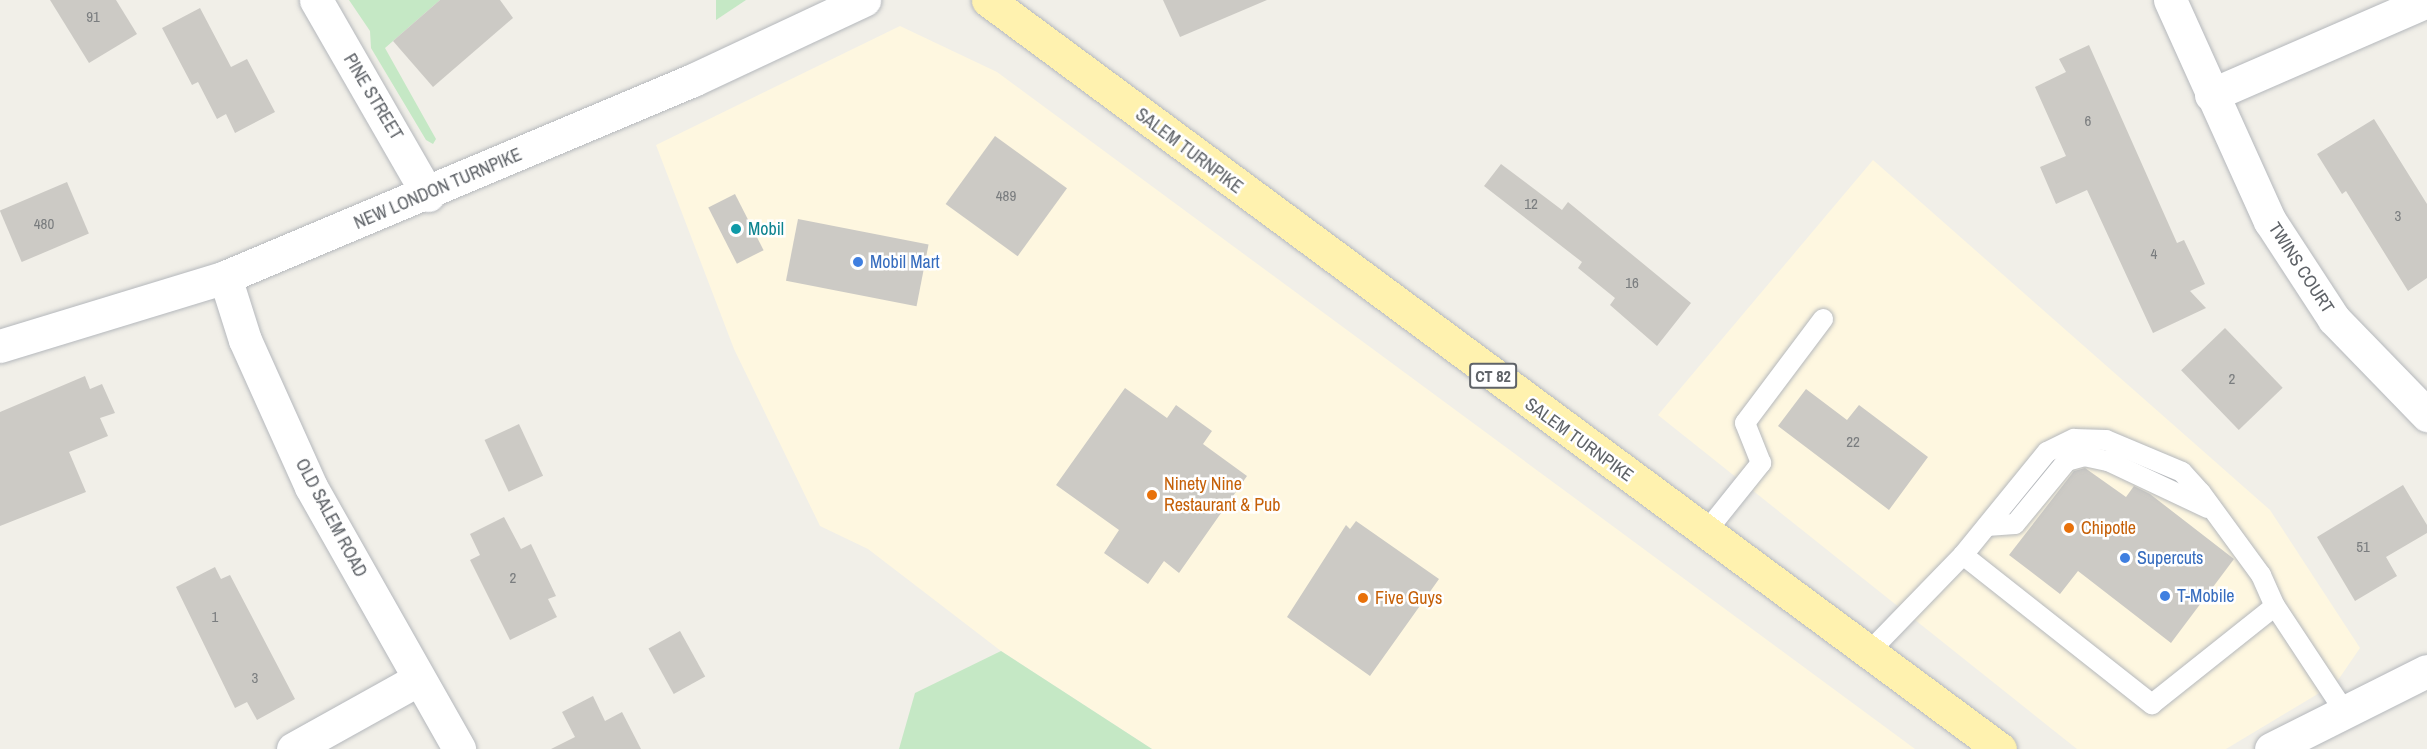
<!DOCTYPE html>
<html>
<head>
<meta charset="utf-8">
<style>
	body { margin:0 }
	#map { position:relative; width:2427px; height:749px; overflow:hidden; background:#f1efe8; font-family:"Archivo Narrow",sans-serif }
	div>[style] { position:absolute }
	.commercial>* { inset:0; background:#fef7e0 }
	.green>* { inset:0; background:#c5e8c5 }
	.building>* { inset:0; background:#cccac5; transform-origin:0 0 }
	.roads { filter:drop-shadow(0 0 2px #b5b8bc) drop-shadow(0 0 2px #b5b8bc) }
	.lane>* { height:20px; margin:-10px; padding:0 10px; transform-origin:10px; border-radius:10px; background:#fff }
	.street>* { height:33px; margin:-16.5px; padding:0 16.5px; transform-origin:16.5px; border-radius:16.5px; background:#fff }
	.secondary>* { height:33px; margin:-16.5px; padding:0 16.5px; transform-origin:16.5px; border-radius:16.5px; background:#fff }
	.primary>* { height:33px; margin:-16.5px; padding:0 16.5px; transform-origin:16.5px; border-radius:16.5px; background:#fff2af }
	.dots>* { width:16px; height:16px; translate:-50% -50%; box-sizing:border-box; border:3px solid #fff; border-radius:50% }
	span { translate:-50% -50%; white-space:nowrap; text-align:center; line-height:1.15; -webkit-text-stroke:5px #fff; paint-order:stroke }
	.number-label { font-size:15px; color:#7a7d7f }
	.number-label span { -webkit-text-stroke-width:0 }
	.shield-label span { padding:2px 4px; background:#fff; border:2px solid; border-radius:4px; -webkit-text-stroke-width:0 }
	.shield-label { font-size:16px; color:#5f6368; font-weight:700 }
	.street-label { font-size:18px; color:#5f6368 }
	.culture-label { font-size:18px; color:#0d838f }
	.left { translate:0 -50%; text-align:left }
	.shop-label { font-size:18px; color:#366cbe }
	.food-label { font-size:18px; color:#c56008 }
</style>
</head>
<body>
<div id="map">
	<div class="commercial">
		<div style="clip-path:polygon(900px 26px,997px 72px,1915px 749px,1152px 749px,1001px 651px,868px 549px,820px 526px,734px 349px,656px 145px)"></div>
		<div style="clip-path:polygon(1873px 160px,2270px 510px,2360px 648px,2336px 683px,2226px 749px,2077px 749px,1658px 415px)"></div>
	</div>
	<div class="green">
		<div style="clip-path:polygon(349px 0,440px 0,385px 48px,436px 139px,433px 144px,426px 140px,371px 48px,370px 31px)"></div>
		<div style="clip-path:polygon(716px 0,746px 0,716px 20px)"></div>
		<div style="clip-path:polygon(1001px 651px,1152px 749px,899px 749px,915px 693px)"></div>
	</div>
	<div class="building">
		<div style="clip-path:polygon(50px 0,116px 0,137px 34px,89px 63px)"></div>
		<div style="clip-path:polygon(440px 0,500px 0,513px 18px,433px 87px,393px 41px)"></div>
		<div style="clip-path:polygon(1163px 0,1267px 0,1180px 37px)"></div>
		<div style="clip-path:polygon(200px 8px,231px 67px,247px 59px,275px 112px,235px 133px,226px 114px,217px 119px,198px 82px,192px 85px,162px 28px)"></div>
		<div style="clip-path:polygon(2089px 45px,2177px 243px,2184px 240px,2205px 284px,2190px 291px,2206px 308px,2153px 333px,2087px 190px,2056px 204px,2040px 167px,2066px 156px,2035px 87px,2066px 72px,2059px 59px)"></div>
		<div style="clip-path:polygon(2374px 119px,2427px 204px,2427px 278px,2408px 291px,2346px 191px,2342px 194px,2317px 154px)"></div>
		<div style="left:995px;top:136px;width:89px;height:84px;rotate:36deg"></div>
		<div style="clip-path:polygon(1501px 164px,1562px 210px,1568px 202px,1691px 303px,1657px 346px,1610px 305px,1615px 298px,1578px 268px,1582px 262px,1484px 186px)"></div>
		<div style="left:67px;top:182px;width:56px;height:73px;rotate:67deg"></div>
		<div style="left:735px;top:194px;width:63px;height:30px;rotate:63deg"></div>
		<div style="left:798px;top:219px;width:133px;height:63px;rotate:11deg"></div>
		<div style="left:2225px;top:328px;width:83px;height:61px;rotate:46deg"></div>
		<div style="clip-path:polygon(85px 376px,90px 389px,102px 384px,115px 413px,100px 418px,108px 436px,69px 452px,86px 492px,0 526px,0 412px)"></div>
		<div style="clip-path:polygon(1125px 388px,1167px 418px,1176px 405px,1212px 431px,1203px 444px,1247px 476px,1179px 573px,1164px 561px,1148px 584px,1104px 553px,1119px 530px,1056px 485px)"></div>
		<div style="clip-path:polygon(1806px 389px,1847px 420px,1859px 405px,1928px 457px,1889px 510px,1778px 426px)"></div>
		<div style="left:519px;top:424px;width:57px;height:38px;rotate:65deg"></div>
		<div style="clip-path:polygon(2085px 468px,2126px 497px,2134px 486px,2150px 494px,2234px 559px,2171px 643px,2078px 571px,2060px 594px,2009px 555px,2074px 471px)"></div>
		<div style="clip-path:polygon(2403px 485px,2427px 525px,2427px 533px,2386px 557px,2397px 576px,2355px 601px,2317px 537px)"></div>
		<div style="clip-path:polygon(504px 517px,521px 549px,531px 544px,556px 596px,548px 599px,557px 617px,510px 640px,470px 560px,480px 555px,470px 534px)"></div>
		<div style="clip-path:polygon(1356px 521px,1439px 579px,1370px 676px,1287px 617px,1346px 525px,1350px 529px)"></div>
		<div style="clip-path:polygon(215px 567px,221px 579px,230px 575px,295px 699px,257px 720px,247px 702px,235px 708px,176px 587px)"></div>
		<div style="left:680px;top:631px;width:52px;height:36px;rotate:61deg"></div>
		<div style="clip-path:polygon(593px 696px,605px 721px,622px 712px,641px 749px,551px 749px,575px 737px,562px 712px)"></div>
	</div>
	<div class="roads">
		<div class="lane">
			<div style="left:1987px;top:526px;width:28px;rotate:-4deg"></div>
			<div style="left:2015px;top:524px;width:82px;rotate:-50.5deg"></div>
			<div style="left:2067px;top:461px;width:18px;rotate:-16deg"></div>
			<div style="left:2084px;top:456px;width:25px;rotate:12deg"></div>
			<div style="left:2108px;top:461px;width:110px;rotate:25.2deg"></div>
			<div style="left:1705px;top:533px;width:90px;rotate:-51.3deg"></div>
			<div style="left:1761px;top:463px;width:43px;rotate:-111.8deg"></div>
			<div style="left:1745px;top:423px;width:130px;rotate:-53.1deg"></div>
			<div style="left:1963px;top:555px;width:241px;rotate:38.3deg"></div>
			<div style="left:2152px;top:704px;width:157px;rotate:-38.5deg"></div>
			<div style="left:1868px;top:653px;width:136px;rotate:-45.9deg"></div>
			<div style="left:1963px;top:555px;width:133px;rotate:-50.8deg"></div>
			<div style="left:2047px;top:452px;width:30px;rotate:-26deg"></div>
			<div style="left:2074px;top:439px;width:32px;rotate:2deg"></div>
			<div style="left:2106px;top:440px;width:82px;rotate:22.8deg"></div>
			<div style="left:2182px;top:472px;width:28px;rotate:48deg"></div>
			<div style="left:2201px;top:493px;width:102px;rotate:53.8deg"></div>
			<div style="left:2261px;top:575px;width:34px;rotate:66deg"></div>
			<div style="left:2275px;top:606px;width:127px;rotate:56.6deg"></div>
		</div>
		<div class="street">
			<div style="left:316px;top:0;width:225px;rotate:60.1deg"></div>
			<div style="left:2170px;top:0;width:243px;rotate:65.7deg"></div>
			<div style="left:2270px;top:221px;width:117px;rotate:56.9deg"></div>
			<div style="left:2334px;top:319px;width:134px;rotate:45.9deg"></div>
			<div style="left:2211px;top:95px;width:236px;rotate:-23.5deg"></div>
			<div style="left:225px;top:277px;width:66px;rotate:72.4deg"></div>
			<div style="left:245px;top:340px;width:161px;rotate:65.8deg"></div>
			<div style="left:311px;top:487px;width:301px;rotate:60.5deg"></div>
			<div style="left:293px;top:749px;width:144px;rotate:-29.1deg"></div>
			<div style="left:2271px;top:749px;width:174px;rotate:-26.6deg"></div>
		</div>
		<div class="secondary">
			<div style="left:0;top:346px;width:235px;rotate:-17deg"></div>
			<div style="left:225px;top:277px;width:508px;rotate:-22.83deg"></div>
			<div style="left:693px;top:80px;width:189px;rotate:-25.1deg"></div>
		</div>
		<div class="primary">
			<div style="left:988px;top:0;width:1259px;rotate:36.51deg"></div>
		</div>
	</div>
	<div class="dots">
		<div style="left:736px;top:229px;background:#0f9aa8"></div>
		<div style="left:858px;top:262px;background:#3f7fe0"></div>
		<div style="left:1152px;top:495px;background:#e8710a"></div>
		<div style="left:2069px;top:528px;background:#e8710a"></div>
		<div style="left:2125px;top:558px;background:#3f7fe0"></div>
		<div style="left:2165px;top:596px;background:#3f7fe0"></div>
		<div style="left:1363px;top:598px;background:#e8710a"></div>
	</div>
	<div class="number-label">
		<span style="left:93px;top:17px">91</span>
		<span style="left:2088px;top:121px">6</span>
		<span style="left:1006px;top:196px">489</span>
		<span style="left:1531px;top:204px">12</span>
		<span style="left:2398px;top:216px">3</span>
		<span style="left:44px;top:224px">480</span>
		<span style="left:2154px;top:254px">4</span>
		<span style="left:1632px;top:283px">16</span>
		<span style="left:2232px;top:379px">2</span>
		<span style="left:1853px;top:442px">22</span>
		<span style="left:2363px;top:547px">51</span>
		<span style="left:513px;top:578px">2</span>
		<span style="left:215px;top:617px">1</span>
		<span style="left:255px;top:678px">3</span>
	</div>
	<div class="shield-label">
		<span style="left:1493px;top:376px">CT 82</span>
	</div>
	<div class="street-label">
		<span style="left:373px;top:97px;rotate:59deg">PINE STREET</span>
		<span style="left:1189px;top:151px;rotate:37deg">SALEM TURNPIKE</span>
		<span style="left:438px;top:189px;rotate:-23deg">NEW LONDON TURNPIKE</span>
		<span style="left:2301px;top:268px;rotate:57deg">TWINS COURT</span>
		<span style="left:1579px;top:440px;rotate:36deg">SALEM TURNPIKE</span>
		<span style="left:331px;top:518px;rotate:62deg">OLD SALEM ROAD</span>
	</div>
	<div class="culture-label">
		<span class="left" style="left:748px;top:229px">Mobil</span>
	</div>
	<div class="shop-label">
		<span class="left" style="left:870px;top:262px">Mobil Mart</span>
		<span class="left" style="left:2137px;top:558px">Supercuts</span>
		<span class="left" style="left:2177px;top:596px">T-Mobile</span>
	</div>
	<div class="food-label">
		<span class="left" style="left:1164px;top:495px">Ninety Nine<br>Restaurant &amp; Pub</span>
		<span class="left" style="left:2081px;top:528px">Chipotle</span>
		<span class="left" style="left:1375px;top:598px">Five Guys</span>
	</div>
</div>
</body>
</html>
